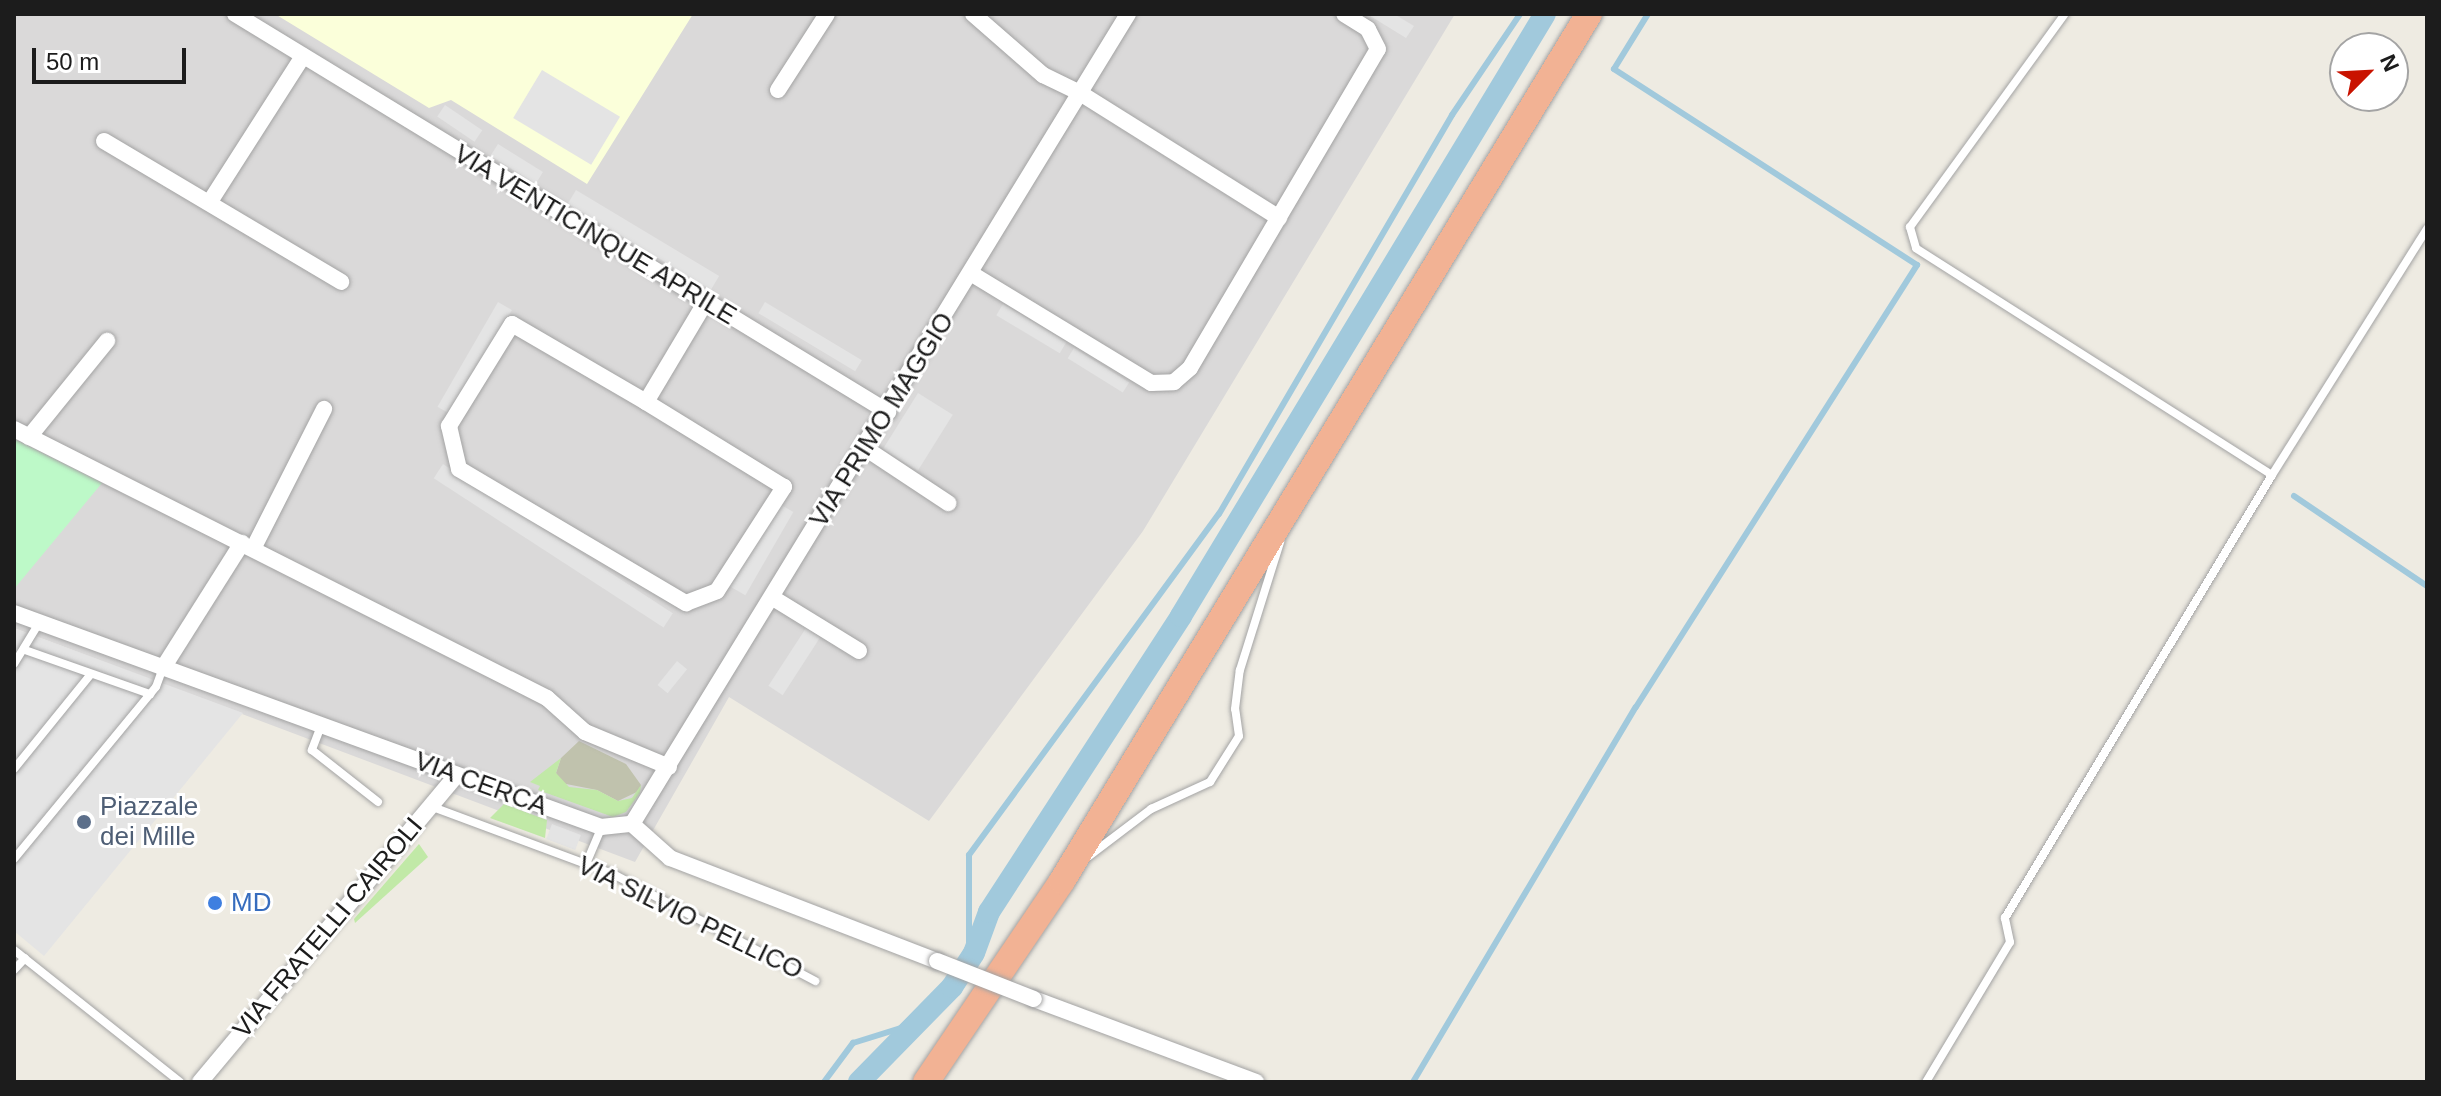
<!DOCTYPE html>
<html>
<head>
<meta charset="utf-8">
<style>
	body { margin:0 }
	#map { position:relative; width:2441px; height:1096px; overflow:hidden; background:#eeebe2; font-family:Helvetica,sans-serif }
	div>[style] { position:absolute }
	.residential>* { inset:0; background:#dad9d9 }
	.education>* { inset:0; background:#fbffda }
	.construction>* { inset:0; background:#c0c2ad }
	.grass>* { inset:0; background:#c1e9a7 }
	.park>* { inset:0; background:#bdf9c8 }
	.parking>* { inset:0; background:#e4e4e4; transform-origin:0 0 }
	.stream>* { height:6px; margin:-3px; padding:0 3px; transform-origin:3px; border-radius:3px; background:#a1c9dc }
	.canal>* { height:22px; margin:-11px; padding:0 11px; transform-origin:11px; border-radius:11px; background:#a1c9dc }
	.roads { filter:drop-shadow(0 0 2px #a3a3a3) drop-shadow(0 0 2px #a3a3a3) }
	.service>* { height:8px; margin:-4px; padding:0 4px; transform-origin:4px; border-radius:4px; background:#fff }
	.minor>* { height:16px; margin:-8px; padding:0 8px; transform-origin:8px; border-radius:8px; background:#fff }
	.trunk>* { height:26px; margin:-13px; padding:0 13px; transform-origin:13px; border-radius:13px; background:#f2b294 }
	.bridges { filter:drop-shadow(0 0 2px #a3a3a3) drop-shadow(0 0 2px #a3a3a3) }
	.minor-bridge>* { height:16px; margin:-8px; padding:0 8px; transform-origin:8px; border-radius:8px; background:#fff }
	.dots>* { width:22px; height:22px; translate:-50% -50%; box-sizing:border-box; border:4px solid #fff; border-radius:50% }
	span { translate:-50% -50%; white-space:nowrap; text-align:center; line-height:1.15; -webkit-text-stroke:6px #fff; paint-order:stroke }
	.street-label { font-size:26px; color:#1c1c1c }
	.service-label { font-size:26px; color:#4e5e75 }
	.left { translate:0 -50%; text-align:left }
	.shop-label { font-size:26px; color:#366cbe }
	.frame { position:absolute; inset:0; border:16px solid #1c1c1c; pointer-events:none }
	.north { position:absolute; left:2329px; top:32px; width:80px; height:80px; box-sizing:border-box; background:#fff; border:2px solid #a4a4a4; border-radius:50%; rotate:66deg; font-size:22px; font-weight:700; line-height:32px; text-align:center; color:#1c1c1c }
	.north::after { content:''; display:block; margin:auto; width:28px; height:36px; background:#c91300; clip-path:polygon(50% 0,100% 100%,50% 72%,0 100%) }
	.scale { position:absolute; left:32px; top:48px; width:154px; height:36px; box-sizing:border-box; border:4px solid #1c1c1c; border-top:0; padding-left:10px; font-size:24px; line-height:28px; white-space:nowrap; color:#1c1c1c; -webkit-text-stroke:6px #fff; paint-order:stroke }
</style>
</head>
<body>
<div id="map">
	<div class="residential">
		<div style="clip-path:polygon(14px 14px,1455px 14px,1143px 531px,929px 821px,729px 697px,635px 862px,14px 628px)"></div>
	</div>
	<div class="education">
		<div style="clip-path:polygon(275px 14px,693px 14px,587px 184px,451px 100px,429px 108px)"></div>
	</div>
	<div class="construction">
		<div style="clip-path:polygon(579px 741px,626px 764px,641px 785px,639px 791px,618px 801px,597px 790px,561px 783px,556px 773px,561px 758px)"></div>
	</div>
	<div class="grass">
		<div style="clip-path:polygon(561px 758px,556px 773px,569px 787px,597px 790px,618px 801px,632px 798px,641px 785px,640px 793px,626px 812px,613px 817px,538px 790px,540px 786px,530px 782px)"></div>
		<div style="clip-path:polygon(504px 804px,547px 820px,545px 838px,490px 818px)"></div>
		<div style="clip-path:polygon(419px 844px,428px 857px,355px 923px,354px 919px)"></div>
	</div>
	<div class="park">
		<div style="clip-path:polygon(14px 439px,102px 483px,14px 589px)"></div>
	</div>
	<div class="parking">
		<div style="clip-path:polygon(1367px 14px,1394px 14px,1414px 26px,1406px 38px)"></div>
		<div style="left:542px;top:70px;width:91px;height:56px;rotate:31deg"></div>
		<div style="left:445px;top:105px;width:45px;height:14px;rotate:34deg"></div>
		<div style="left:498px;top:144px;width:53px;height:14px;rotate:32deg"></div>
		<div style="left:576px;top:190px;width:167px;height:16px;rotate:31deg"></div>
		<div style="left:498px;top:302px;width:16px;height:121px;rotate:30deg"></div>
		<div style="left:765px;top:302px;width:113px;height:13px;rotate:31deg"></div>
		<div style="left:1003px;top:304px;width:74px;height:13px;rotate:31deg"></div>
		<div style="left:1074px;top:348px;width:65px;height:12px;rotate:32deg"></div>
		<div style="left:918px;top:393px;width:41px;height:66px;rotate:32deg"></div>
		<div style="left:443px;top:464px;width:274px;height:17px;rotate:33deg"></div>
		<div style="left:776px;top:502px;width:20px;height:96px;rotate:30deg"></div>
		<div style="clip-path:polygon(14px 628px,243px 713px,44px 956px,14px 931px)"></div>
		<div style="left:806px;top:628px;width:17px;height:69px;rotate:33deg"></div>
		<div style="left:677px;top:661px;width:13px;height:31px;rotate:39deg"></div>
		<div style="left:552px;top:824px;width:31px;height:16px;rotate:21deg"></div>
	</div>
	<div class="stream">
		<div style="left:2294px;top:496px;width:161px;rotate:34.1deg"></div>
		<div style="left:824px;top:1082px;width:49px;rotate:-53.4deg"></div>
		<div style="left:853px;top:1043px;width:50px;rotate:-17.4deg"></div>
		<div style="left:901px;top:1028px;width:58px;rotate:-43.6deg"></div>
		<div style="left:943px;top:988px;width:46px;rotate:-55.6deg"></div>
		<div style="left:969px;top:950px;width:95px;rotate:-90deg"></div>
		<div style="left:969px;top:855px;width:423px;rotate:-53.8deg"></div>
		<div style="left:1219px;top:514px;width:462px;rotate:-59.7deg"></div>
		<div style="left:1452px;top:115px;width:122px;rotate:-56deg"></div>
		<div style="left:1413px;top:1082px;width:436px;rotate:-59.3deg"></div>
		<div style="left:1636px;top:707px;width:524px;rotate:-57.55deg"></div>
		<div style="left:1917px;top:265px;width:361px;rotate:-147.1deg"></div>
		<div style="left:1614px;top:69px;width:65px;rotate:-58.3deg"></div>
	</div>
	<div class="canal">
		<div style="left:859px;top:1082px;width:133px;rotate:-45.6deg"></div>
		<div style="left:952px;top:987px;width:40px;rotate:-57.1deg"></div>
		<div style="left:974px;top:953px;width:44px;rotate:-69.9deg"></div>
		<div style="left:989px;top:912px;width:353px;rotate:-57deg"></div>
		<div style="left:1181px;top:616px;width:703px;rotate:-58.84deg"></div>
	</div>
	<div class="roads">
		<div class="service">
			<div style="left:2272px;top:475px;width:291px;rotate:-57.8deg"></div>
			<div style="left:25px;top:650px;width:133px;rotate:19.4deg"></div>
			<div style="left:14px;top:664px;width:48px;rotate:-58.6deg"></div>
			<div style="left:321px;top:726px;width:26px;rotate:111deg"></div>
			<div style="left:312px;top:750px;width:84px;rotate:38.2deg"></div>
			<div style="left:14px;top:769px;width:122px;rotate:-51deg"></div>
			<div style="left:430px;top:806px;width:195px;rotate:20.4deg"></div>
			<div style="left:613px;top:874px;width:229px;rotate:27.9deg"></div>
			<div style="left:1089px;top:856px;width:78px;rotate:-37.2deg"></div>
			<div style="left:1151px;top:809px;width:65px;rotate:-24.6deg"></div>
			<div style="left:1210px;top:782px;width:54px;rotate:-57.8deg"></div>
			<div style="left:1239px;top:736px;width:27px;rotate:-98deg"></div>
			<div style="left:1235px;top:709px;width:39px;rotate:-83deg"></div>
			<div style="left:1240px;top:670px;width:134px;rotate:-72.6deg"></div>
			<div style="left:14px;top:859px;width:223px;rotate:-50.5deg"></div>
			<div style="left:156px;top:687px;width:20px;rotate:-70deg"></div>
			<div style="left:586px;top:864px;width:39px;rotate:-67deg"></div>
			<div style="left:14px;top:950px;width:212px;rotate:38.5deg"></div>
			<div style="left:14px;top:970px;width:16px;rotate:-47deg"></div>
			<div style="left:1926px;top:1082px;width:163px;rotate:-59deg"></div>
			<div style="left:2010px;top:942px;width:25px;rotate:-102deg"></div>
			<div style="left:2005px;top:918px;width:517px;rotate:-58.92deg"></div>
			<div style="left:2272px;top:475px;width:422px;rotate:-147.5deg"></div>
			<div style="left:1916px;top:248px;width:22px;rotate:-106deg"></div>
			<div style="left:1910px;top:227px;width:263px;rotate:-54deg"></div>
		</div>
		<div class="minor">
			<div style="left:235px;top:14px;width:765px;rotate:31.36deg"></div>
			<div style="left:973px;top:14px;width:93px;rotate:41.1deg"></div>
			<div style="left:1043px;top:75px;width:41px;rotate:25.9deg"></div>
			<div style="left:1080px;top:93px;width:235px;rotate:32.1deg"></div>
			<div style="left:778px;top:90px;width:90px;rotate:-57.2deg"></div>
			<div style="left:104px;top:141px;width:276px;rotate:30.7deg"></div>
			<div style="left:211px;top:200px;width:171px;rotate:-57.4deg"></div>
			<div style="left:972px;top:274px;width:210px;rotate:31.3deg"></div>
			<div style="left:1151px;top:383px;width:23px;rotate:-2deg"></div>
			<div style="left:1174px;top:382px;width:21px;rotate:-41deg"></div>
			<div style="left:1190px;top:368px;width:370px;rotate:-59.5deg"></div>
			<div style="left:1378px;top:49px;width:22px;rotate:-117deg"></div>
			<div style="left:1368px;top:29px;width:28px;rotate:-148deg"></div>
			<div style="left:646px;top:402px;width:155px;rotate:-149.8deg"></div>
			<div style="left:512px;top:324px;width:120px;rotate:121.7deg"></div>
			<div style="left:449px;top:426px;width:44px;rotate:76.9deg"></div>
			<div style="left:459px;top:469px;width:264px;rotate:30.6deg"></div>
			<div style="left:686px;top:603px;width:33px;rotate:-21deg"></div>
			<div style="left:717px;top:591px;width:124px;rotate:-57.2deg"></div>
			<div style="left:784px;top:487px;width:162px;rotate:-148.4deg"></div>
			<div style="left:646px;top:402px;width:115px;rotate:-59.2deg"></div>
			<div style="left:14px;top:429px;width:597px;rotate:26.78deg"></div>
			<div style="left:547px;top:698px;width:51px;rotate:41.8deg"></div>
			<div style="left:585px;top:732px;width:91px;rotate:22.6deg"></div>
			<div style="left:29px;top:437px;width:124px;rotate:-50.9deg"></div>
			<div style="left:865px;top:448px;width:100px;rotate:33.5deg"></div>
			<div style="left:254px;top:547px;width:155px;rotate:-63.1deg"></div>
			<div style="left:773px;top:598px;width:101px;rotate:31.6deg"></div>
			<div style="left:14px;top:613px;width:625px;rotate:20.03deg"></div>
			<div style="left:601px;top:827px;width:31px;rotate:-6deg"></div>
			<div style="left:163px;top:668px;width:148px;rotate:-57.7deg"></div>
			<div style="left:632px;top:824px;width:950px;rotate:-58.52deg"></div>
			<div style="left:632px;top:824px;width:51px;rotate:41.8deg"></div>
			<div style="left:670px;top:858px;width:286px;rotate:21.1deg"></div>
			<div style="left:1034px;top:999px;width:237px;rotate:20.5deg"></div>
			<div style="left:200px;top:1082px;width:400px;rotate:-50.1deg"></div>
		</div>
		<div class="trunk">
			<div style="left:926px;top:1082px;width:243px;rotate:-55.9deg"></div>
			<div style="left:1062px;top:881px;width:1015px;rotate:-58.71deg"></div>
		</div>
	</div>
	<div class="bridges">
		<div class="minor-bridge">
			<div style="left:937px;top:961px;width:104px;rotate:21.4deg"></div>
		</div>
	</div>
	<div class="dots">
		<div style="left:84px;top:822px;background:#5c6f8a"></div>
		<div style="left:215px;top:903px;background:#3f7fe0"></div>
	</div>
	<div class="street-label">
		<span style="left:595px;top:235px;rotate:31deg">VIA VENTICINQUE APRILE</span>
		<span style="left:882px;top:420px;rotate:-58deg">VIA PRIMO MAGGIO</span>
		<span style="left:481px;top:784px;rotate:20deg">VIA CERCA</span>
		<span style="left:690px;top:918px;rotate:26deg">VIA SILVIO PELLICO</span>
		<span style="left:328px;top:928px;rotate:-50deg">VIA FRATELLI CAIROLI</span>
	</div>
	<div class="service-label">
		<span class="left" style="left:100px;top:822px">Piazzale<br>dei Mille</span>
	</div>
	<div class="shop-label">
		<span class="left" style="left:231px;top:903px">MD</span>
	</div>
	<div class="frame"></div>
	<div class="north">N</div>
	<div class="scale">50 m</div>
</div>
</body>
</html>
